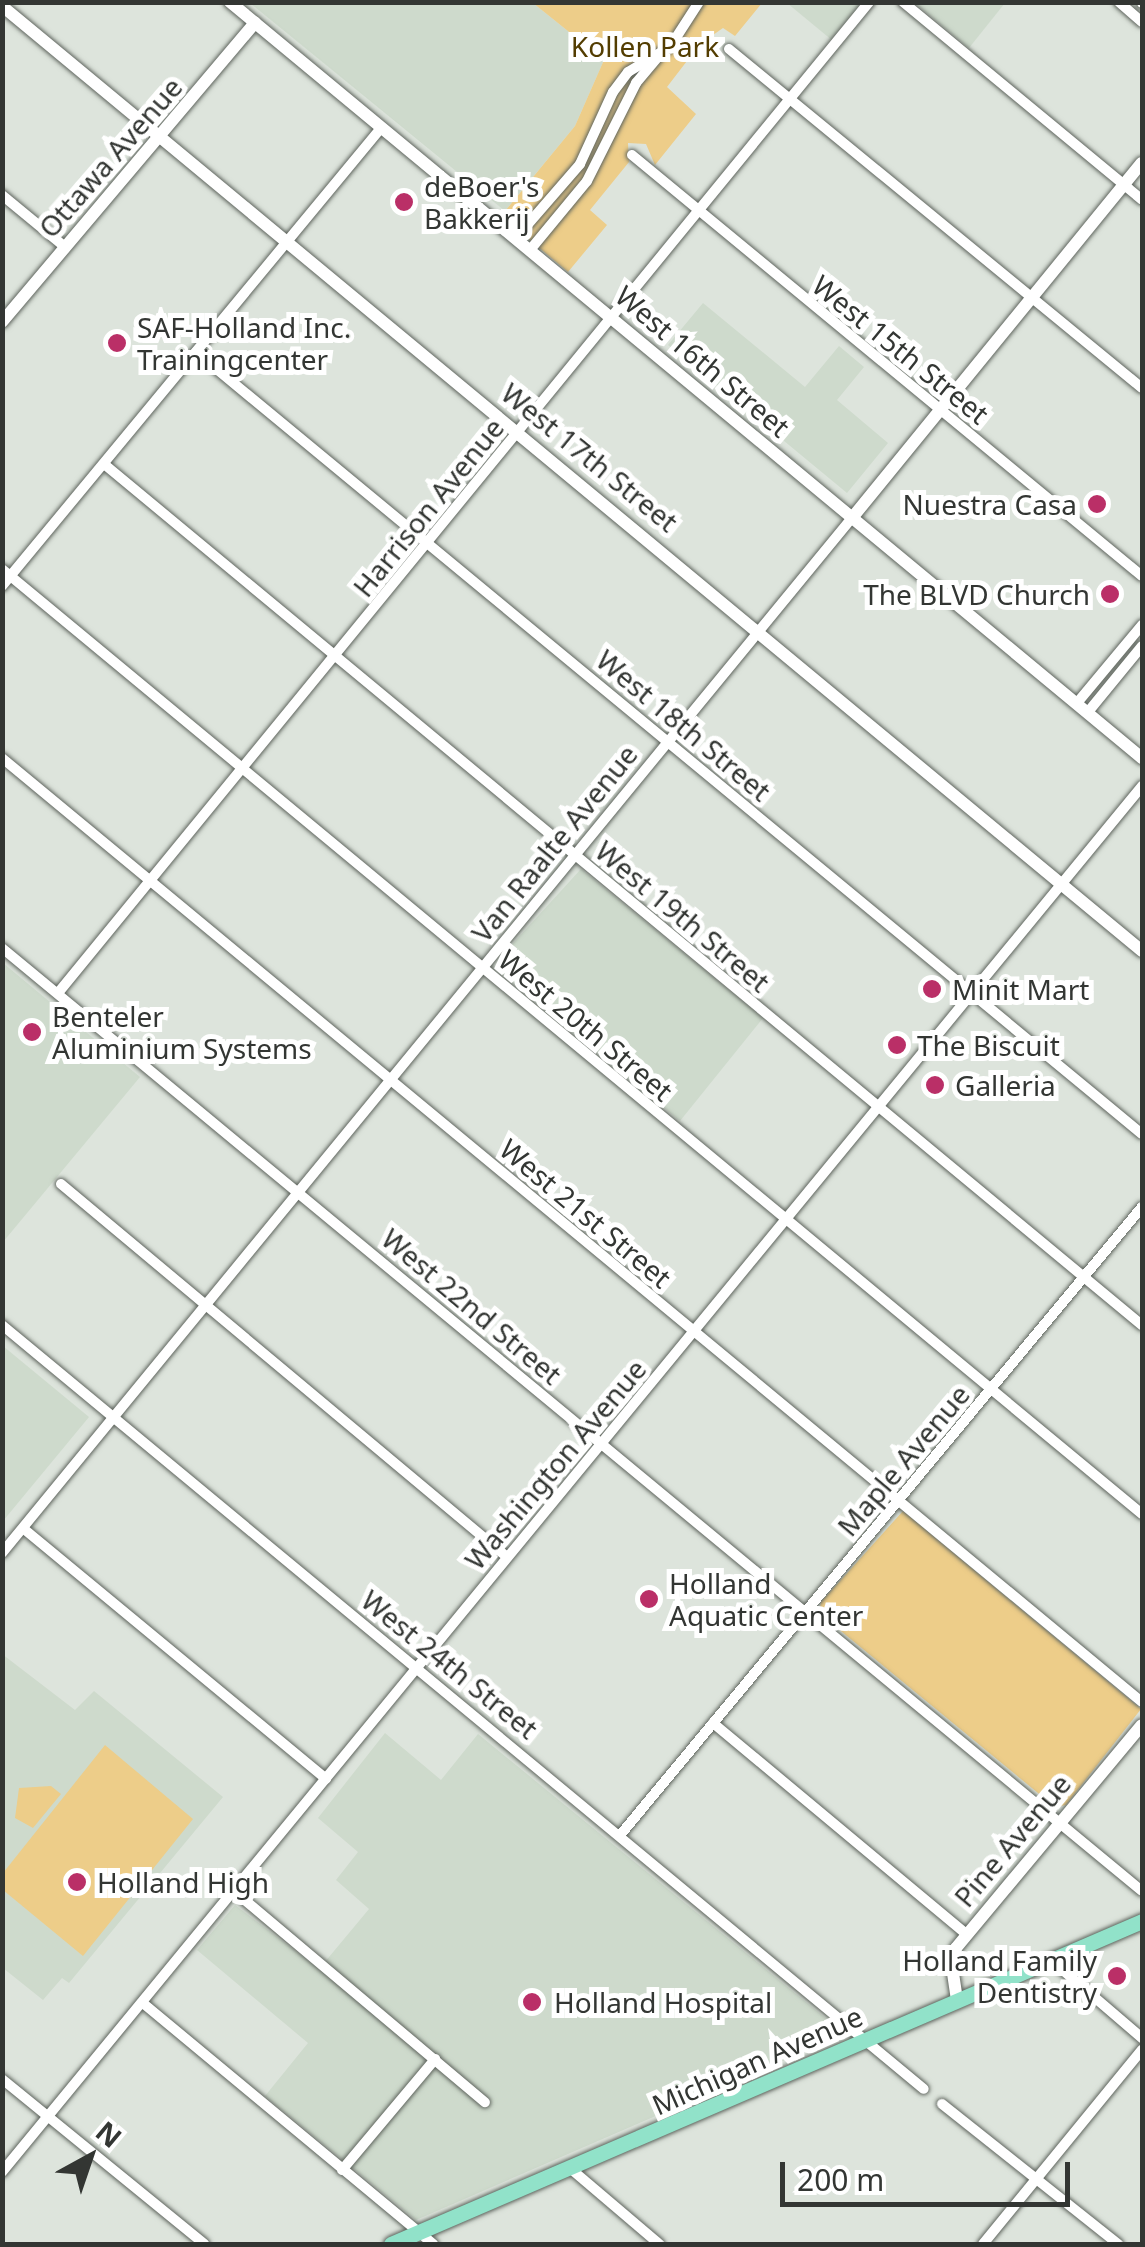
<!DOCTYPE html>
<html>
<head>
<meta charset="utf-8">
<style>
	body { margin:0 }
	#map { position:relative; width:1145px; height:2247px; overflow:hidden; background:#dde4dc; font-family:"Noto Sans",sans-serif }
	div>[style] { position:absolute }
	.built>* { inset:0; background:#cedacc }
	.green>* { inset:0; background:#edcd89 }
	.roads { filter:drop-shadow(0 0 2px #5e645d) drop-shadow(0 0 2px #5e645d) }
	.minor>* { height:10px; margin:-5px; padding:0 5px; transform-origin:5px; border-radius:5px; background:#fff }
	.tertiary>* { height:12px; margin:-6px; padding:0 6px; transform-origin:6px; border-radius:6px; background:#fff }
	.primary>* { height:15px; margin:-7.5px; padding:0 7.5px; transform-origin:7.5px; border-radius:7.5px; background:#91e2c9 }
	.dots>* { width:28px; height:28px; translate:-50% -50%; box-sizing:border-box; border:5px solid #fff; border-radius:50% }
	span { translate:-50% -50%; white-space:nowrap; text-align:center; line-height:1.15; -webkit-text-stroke:10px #fff; paint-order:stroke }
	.park-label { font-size:28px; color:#533d01 }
	.street-label { font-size:28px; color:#333633 }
	.poi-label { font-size:28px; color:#333633 }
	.left { translate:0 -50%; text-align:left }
	.right { translate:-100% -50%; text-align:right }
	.frame { position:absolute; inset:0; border:5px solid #333633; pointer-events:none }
	.north { position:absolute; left:40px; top:2107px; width:100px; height:100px; -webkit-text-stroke:8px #fff; paint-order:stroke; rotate:40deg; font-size:28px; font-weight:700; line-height:40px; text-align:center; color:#333633 }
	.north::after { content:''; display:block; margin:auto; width:35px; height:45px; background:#333633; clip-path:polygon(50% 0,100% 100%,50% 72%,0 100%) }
	.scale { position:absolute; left:780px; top:2162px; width:290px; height:45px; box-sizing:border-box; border:5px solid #333633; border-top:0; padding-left:12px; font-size:30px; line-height:35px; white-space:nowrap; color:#333633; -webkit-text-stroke:8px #fff; paint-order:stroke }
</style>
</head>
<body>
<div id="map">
	<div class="built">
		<div style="clip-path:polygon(250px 3px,533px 3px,604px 60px,575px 126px,505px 211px)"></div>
		<div style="clip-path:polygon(787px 3px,865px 3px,833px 41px)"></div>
		<div style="clip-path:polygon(915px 3px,1005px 3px,969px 48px)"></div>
		<div style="clip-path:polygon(703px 303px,805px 387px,839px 346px,864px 367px,837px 400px,888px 443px,847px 493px,668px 345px)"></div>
		<div style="clip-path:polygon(581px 869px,763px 1018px,680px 1121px,499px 970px,505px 952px)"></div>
		<div style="clip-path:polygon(3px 963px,140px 1077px,3px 1242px)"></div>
		<div style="clip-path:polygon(3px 1346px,89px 1417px,3px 1521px)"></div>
		<div style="clip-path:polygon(2px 1654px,75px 1710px,94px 1691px,223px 1797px,69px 1983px,62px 1978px,43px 2000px,3px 1968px)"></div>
		<div style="clip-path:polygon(385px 1733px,441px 1780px,478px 1734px,845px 2034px,416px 2220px,265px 2096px,308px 2043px,197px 1950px,235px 1905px,319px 1969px,369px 1909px,336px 1880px,358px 1852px,318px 1818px)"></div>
	</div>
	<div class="green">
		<div style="clip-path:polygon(533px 3px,762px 3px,735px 36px,723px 28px,700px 44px,667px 87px,696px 114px,655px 165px,646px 144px,628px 143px,629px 162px,590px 210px,607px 225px,568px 272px,501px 216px,575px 126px,604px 60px)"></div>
		<div style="clip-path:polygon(903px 1511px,1141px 1709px,1066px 1805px,1055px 1807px,819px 1613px,821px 1602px)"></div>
		<div style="clip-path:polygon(105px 1745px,193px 1819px,83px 1956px,3px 1890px,3px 1873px)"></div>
		<div style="clip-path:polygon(51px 1786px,61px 1794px,33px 1828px,15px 1818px,19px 1788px)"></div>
	</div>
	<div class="roads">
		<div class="minor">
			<div style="left:903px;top:2px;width:310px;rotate:39.6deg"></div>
			<div style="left:1119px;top:2px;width:30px;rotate:41deg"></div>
			<div style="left:1142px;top:2px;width:1px;rotate:90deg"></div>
			<div style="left:729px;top:49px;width:534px;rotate:39.38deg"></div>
			<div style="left:632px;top:155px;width:661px;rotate:39.54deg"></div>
			<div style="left:2px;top:195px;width:82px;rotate:39.5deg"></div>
			<div style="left:516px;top:238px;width:98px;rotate:-49.1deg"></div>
			<div style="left:580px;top:164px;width:79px;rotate:-65.4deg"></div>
			<div style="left:613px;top:92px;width:25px;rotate:-53deg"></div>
			<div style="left:628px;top:72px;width:49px;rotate:-30.8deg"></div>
			<div style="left:670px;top:47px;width:54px;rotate:-57.2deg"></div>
			<div style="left:530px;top:250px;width:89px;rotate:-50.4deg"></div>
			<div style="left:587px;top:181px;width:110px;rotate:-63.4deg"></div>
			<div style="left:636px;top:83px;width:35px;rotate:-50deg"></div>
			<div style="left:196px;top:352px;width:1227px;rotate:39.58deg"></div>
			<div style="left:104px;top:464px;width:1349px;rotate:39.68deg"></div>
			<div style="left:2px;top:569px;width:1481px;rotate:39.66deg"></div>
			<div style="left:2px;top:586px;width:594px;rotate:-50.39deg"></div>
			<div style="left:1077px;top:703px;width:102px;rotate:-50.2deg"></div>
			<div style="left:1088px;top:712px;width:85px;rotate:-50.7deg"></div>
			<div style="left:2px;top:758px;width:1480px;rotate:39.63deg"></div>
			<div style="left:2px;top:948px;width:1479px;rotate:39.6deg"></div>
			<div style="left:58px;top:993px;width:1281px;rotate:-50.7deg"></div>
			<div style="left:61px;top:1184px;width:581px;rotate:39.91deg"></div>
			<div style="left:2px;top:1325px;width:1197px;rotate:39.65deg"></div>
			<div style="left:24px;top:1529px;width:392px;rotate:39.6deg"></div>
			<div style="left:2px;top:1553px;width:1339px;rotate:-50.61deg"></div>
			<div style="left:713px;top:1723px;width:329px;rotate:39.8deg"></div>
			<div style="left:621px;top:1834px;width:815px;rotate:-50.28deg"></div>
			<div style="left:234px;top:1891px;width:328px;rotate:40.1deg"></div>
			<div style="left:1051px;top:1960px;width:120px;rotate:40.6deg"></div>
			<div style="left:144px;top:2004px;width:376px;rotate:39.7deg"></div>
			<div style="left:2px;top:2079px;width:261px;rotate:39.2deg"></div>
			<div style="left:942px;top:2104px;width:225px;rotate:38.5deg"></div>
			<div style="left:571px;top:2169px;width:116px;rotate:40.4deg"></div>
			<div style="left:342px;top:2170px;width:145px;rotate:-50deg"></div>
			<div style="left:2px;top:2172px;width:1795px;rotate:-50.56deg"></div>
			<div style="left:983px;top:2244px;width:251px;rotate:-50.7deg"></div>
		</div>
		<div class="tertiary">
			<div style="left:230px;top:2px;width:1185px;rotate:39.66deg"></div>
			<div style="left:2px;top:6px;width:1481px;rotate:39.66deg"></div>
			<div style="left:2px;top:322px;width:392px;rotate:-49.8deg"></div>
			<div style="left:852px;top:518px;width:458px;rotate:-50.8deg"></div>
			<div style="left:957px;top:2000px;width:40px;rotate:-98.5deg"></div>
			<div style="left:951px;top:1960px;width:13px;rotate:-67deg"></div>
			<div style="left:956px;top:1948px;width:290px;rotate:-50.2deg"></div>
		</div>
		<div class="primary">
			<div style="left:391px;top:2244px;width:818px;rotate:-23.27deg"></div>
		</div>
	</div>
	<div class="dots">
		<div style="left:404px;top:202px;background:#ba2f67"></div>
		<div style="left:117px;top:343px;background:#ba2f67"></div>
		<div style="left:1097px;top:504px;background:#ba2f67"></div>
		<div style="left:1110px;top:594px;background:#ba2f67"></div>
		<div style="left:932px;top:989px;background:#ba2f67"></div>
		<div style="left:32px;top:1032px;background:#ba2f67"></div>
		<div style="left:897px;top:1045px;background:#ba2f67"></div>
		<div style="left:935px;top:1085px;background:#ba2f67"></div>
		<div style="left:649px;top:1599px;background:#ba2f67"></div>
		<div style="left:77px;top:1882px;background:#ba2f67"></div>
		<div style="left:1117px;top:1976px;background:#ba2f67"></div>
		<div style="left:532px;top:2002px;background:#ba2f67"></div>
	</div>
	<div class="park-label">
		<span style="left:645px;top:46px">Kollen Park</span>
	</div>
	<div class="street-label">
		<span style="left:110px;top:157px;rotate:-49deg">Ottawa Avenue</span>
		<span style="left:901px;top:349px;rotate:39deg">West 15th Street</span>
		<span style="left:703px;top:361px;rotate:40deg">West 16th Street</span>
		<span style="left:590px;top:457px;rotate:39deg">West 17th Street</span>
		<span style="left:428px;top:507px;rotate:-51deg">Harrison Avenue</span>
		<span style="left:684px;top:725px;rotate:40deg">West 18th Street</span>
		<span style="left:554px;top:843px;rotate:-51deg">Van Raalte Avenue</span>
		<span style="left:683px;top:916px;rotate:40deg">West 19th Street</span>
		<span style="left:586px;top:1025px;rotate:40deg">West 20th Street</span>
		<span style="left:586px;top:1213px;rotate:40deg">West 21st Street</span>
		<span style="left:472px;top:1306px;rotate:40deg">West 22nd Street</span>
		<span style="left:903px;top:1460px;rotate:-50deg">Maple Avenue</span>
		<span style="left:555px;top:1464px;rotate:-50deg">Washington Avenue</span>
		<span style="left:450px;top:1664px;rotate:39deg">West 24th Street</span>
		<span style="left:1012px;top:1840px;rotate:-50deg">Pine Avenue</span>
		<span style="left:757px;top:2060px;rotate:-24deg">Michigan Avenue</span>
	</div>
	<div class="poi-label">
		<span class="left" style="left:424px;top:202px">deBoer's<br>Bakkerij</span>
		<span class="left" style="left:137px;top:343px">SAF-Holland Inc.<br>Trainingcenter</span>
		<span class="right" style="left:1077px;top:504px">Nuestra Casa</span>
		<span class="right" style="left:1090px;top:594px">The BLVD Church</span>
		<span class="left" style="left:952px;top:989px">Minit Mart</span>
		<span class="left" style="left:52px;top:1032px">Benteler<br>Aluminium Systems</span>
		<span class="left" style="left:917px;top:1045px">The Biscuit</span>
		<span class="left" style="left:955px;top:1085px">Galleria</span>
		<span class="left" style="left:669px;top:1599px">Holland<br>Aquatic Center</span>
		<span class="left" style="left:97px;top:1882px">Holland High</span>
		<span class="right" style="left:1097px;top:1976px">Holland Family<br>Dentistry</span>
		<span class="left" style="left:554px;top:2002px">Holland Hospital</span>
	</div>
	<div class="frame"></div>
	<div class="north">N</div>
	<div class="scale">200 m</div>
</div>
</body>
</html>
